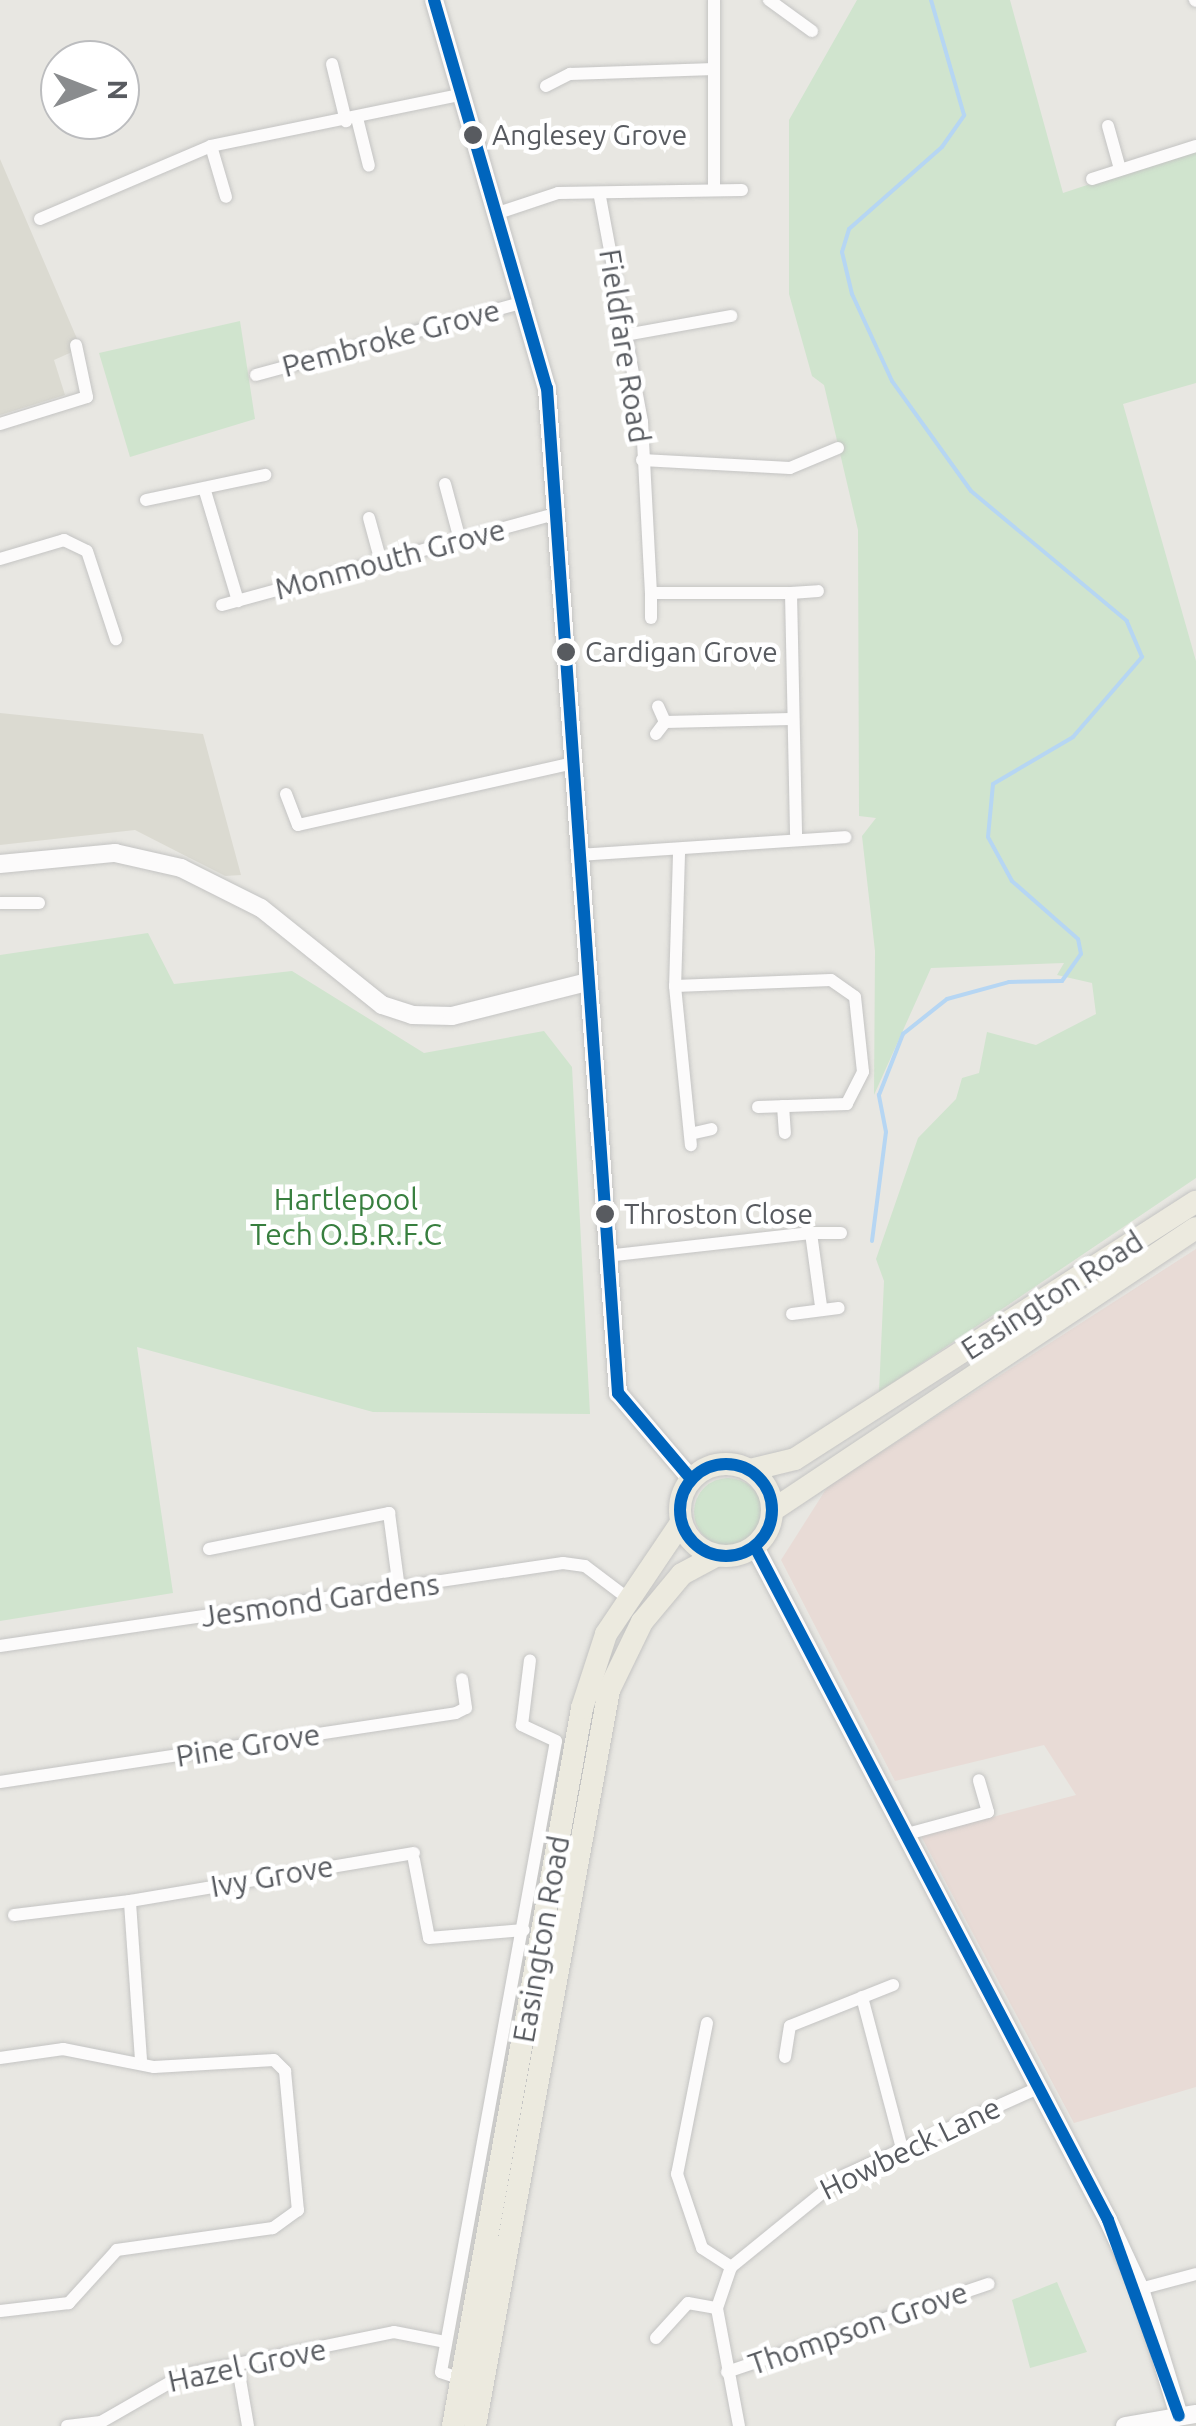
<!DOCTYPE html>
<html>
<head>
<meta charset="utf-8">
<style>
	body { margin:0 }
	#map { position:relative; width:1196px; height:2426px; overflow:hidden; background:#e8e7e2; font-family:Ubuntu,sans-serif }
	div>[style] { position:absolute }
	.education>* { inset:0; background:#dbdad1 }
	.medical>* { inset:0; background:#e8dbd6 }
	.green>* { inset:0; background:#d0e4ce }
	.round { border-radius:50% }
	.stream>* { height:4px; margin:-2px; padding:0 2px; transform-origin:2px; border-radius:2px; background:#b6d6f3 }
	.roads { filter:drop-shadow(0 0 2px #c4c4c3) drop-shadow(0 0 2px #c4c4c3) }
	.street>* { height:12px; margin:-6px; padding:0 6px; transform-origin:6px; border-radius:6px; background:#fcfbfb }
	.secondary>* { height:18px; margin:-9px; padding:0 9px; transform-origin:9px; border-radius:9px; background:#fcfbfb }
	.highway>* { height:22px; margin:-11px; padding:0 11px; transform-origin:11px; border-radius:11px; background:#eceadf }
	.highway>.ring { margin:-11px; padding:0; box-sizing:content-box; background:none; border:22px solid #eceadf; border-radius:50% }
	.bus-1>* { height:12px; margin:-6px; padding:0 6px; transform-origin:6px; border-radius:6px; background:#0065bd }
	.bus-1>.ring { margin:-6px; padding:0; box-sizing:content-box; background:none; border:12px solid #0065bd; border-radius:50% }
	.dots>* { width:28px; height:28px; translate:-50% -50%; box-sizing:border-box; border:5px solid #fff; border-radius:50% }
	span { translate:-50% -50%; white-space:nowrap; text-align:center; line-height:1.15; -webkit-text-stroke:9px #fff; paint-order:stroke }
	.bus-label { font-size:28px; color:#585b60 }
	.left { translate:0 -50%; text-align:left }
	.street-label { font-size:30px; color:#585b60 }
	.park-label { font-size:30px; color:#387f3f }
	.north { position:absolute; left:40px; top:40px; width:100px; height:100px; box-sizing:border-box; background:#fff; border:2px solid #bcbdbf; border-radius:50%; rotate:90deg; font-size:28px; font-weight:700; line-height:40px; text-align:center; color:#585b60 }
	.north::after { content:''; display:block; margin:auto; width:35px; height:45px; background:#8a8c8e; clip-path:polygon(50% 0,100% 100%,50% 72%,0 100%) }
</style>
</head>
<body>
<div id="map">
	<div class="education">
		<div style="clip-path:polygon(0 159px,81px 348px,54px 360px,65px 395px,0 415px)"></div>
		<div style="clip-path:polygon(0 713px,203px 734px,241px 875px,225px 876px,135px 830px,0 845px)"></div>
	</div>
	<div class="medical">
		<div style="clip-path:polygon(1196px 1249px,1196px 2087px,1074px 2123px,921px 1836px,1076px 1795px,1044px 1745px,895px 1781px,781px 1560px,828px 1486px)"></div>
	</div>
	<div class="green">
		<div style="clip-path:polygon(857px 0,1010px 0,1063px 193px,1196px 149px,1196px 383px,1123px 404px,1196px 661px,1196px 1178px,879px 1392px,884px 1281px,876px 1259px,918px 1138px,956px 1099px,962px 1078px,979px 1073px,987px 1032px,1036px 1045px,1096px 1014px,1092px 983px,1057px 975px,1064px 963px,931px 968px,874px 1095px,875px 951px,862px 836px,876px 818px,859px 816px,858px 530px,824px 385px,812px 376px,789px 294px,789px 120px)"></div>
		<div style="clip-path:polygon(240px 321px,255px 419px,130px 457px,99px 353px)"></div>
		<div style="clip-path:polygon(148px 933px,174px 984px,292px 971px,424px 1053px,544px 1031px,572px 1067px,590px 1414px,373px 1412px,137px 1347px,173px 1593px,0 1621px,0 955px)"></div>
		<div class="round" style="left:694px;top:1478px;width:68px;height:68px"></div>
		<div style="clip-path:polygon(1057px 2282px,1087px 2352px,1030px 2368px,1012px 2300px)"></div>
	</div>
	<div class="stream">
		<div style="left:872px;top:1241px;width:110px;rotate:-82.7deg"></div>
		<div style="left:886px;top:1132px;width:38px;rotate:-101deg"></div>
		<div style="left:879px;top:1095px;width:66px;rotate:-68.5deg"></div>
		<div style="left:903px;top:1034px;width:56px;rotate:-38.5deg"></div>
		<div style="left:947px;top:999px;width:64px;rotate:-15.3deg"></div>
		<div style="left:1009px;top:982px;width:53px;rotate:-1.1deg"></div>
		<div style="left:1062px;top:981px;width:33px;rotate:-55deg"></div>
		<div style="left:1081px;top:954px;width:15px;rotate:-101deg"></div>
		<div style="left:1078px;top:939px;width:88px;rotate:-138.7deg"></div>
		<div style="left:1012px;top:881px;width:50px;rotate:-118.6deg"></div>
		<div style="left:988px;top:837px;width:53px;rotate:-84.6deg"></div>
		<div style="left:993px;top:784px;width:93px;rotate:-30.4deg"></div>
		<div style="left:1073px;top:737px;width:106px;rotate:-49.2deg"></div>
		<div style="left:1142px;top:657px;width:39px;rotate:-113deg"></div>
		<div style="left:1127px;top:621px;width:203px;rotate:-140.2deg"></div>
		<div style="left:971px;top:491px;width:135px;rotate:-125.7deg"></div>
		<div style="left:892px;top:381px;width:96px;rotate:-114.7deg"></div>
		<div style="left:852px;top:294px;width:43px;rotate:-103.4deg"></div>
		<div style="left:842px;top:252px;width:24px;rotate:-73deg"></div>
		<div style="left:849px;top:229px;width:124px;rotate:-41.4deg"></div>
		<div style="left:942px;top:147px;width:39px;rotate:-55deg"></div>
		<div style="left:964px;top:115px;width:120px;rotate:-106deg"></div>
	</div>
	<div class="roads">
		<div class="street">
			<div style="left:769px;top:0;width:53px;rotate:35.8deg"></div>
			<div style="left:1195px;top:0;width:1px;rotate:45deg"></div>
			<div style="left:332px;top:64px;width:59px;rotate:76.2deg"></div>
			<div style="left:546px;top:86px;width:27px;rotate:-27deg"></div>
			<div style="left:570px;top:74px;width:144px;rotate:-2deg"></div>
			<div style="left:357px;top:118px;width:49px;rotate:76deg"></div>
			<div style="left:1108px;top:126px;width:45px;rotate:74.4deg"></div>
			<div style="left:211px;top:146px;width:53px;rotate:73.6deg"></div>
			<div style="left:1092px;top:179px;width:109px;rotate:-17.6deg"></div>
			<div style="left:714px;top:190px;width:190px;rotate:-90deg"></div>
			<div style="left:600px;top:197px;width:229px;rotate:79.4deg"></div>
			<div style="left:642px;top:422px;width:171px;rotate:87deg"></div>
			<div style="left:651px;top:593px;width:140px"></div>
			<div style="left:791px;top:593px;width:241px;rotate:88.8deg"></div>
			<div style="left:498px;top:213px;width:63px;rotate:-18.4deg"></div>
			<div style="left:558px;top:193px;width:184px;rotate:-0.9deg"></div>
			<div style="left:40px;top:219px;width:186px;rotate:-23.1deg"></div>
			<div style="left:211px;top:146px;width:258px;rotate:-11.6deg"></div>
			<div style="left:625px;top:335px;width:108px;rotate:-10.2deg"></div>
			<div style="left:256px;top:375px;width:279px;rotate:-15.2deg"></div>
			<div style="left:0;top:424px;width:91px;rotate:-17.2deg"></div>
			<div style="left:87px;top:397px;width:53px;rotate:-101.9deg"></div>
			<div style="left:642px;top:460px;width:148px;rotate:3.1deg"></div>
			<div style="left:790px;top:468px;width:52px;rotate:-22.6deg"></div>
			<div style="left:445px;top:484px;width:58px;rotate:75deg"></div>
			<div style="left:205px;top:491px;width:115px;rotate:73.3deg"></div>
			<div style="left:146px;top:500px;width:122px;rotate:-11.9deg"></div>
			<div style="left:369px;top:518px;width:46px;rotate:74.7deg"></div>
			<div style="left:0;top:559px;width:67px;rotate:-16.5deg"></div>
			<div style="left:64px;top:540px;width:25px;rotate:26deg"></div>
			<div style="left:87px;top:551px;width:93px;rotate:71.8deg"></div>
			<div style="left:651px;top:593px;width:25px;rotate:90deg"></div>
			<div style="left:791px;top:593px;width:27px;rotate:-4deg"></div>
			<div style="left:222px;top:605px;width:348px;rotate:-15.3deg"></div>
			<div style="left:665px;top:722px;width:126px;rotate:-1.4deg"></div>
			<div style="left:656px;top:734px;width:15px;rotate:-53deg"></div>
			<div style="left:665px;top:722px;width:17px;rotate:-114deg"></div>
			<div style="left:286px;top:794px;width:33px;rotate:69deg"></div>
			<div style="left:298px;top:825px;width:283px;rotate:-12.7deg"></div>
			<div style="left:679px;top:854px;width:132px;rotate:91.7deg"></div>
			<div style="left:675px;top:986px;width:160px;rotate:84.3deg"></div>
			<div style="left:577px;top:855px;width:269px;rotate:-3.8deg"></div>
			<div style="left:0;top:903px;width:39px"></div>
			<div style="left:675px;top:986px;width:156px;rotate:-2.2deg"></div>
			<div style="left:831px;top:980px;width:29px;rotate:35deg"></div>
			<div style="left:855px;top:997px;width:75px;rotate:83.9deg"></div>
			<div style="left:863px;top:1072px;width:36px;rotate:117deg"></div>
			<div style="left:847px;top:1104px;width:89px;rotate:178.1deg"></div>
			<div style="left:783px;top:1106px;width:27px;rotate:86deg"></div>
			<div style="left:690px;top:1134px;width:22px;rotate:-13deg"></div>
			<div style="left:811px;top:1233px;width:30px"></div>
			<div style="left:606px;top:1256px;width:206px;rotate:-6.4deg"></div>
			<div style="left:811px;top:1233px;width:74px;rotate:82.2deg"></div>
			<div style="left:792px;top:1314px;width:47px;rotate:-7.3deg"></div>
			<div style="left:209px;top:1549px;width:184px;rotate:-11.3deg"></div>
			<div style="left:389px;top:1513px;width:77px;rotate:82.5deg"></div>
			<div style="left:0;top:1646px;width:569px;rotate:-8.39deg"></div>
			<div style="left:563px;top:1563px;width:22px;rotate:8deg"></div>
			<div style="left:585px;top:1566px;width:56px;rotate:37.1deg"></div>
			<div style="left:0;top:1782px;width:461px;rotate:-8.6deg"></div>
			<div style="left:456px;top:1713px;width:11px;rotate:-27deg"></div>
			<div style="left:466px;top:1708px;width:29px;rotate:-98deg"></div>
			<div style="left:907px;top:1834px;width:84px;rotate:-15.2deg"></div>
			<div style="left:988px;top:1812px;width:33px;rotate:-106deg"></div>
			<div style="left:414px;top:1860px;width:79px;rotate:79.1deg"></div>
			<div style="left:429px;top:1938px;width:95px;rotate:-4.8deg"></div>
			<div style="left:14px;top:1915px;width:117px;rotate:-6.9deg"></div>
			<div style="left:862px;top:1997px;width:156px;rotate:75.2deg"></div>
			<div style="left:707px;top:2023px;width:154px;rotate:101.2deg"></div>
			<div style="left:677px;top:2174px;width:78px;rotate:71.3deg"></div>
			<div style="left:702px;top:2248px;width:35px;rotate:33deg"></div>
			<div style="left:785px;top:2057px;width:31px;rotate:-81deg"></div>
			<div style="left:790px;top:2026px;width:111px;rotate:-21.7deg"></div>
			<div style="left:0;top:2058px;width:64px;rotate:-8.1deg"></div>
			<div style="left:63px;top:2049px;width:93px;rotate:11.2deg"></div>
			<div style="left:154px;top:2067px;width:120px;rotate:-3.3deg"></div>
			<div style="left:274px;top:2060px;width:16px;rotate:45deg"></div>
			<div style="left:285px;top:2071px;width:140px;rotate:84.7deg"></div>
			<div style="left:298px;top:2210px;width:31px;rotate:144deg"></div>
			<div style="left:273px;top:2228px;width:158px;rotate:172deg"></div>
			<div style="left:117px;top:2250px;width:72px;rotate:132.2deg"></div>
			<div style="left:69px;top:2303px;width:69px;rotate:173.4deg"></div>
			<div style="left:141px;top:2060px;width:159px;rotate:-94deg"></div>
			<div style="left:130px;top:1901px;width:288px;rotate:-9.6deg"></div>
			<div style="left:1140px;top:2289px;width:58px;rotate:-15deg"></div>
			<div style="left:656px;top:2338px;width:47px;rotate:-47.6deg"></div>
			<div style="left:688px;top:2303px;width:29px;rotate:10deg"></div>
			<div style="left:238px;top:2368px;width:59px;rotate:80.2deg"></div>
			<div style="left:727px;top:2372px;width:276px;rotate:-18.6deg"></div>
			<div style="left:465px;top:2380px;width:25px;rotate:-162deg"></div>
			<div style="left:441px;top:2372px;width:641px;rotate:-79.67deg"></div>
			<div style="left:556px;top:1741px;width:38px;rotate:-155deg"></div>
			<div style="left:522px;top:1725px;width:65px;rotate:-83deg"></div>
			<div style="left:67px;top:2426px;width:34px;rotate:-7deg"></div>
			<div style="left:101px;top:2422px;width:95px;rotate:-29.8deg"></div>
			<div style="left:183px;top:2375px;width:215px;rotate:-11.5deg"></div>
			<div style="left:394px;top:2332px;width:53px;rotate:10.9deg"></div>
			<div style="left:739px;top:2426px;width:120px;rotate:-100.6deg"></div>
			<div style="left:717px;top:2308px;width:43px;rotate:-71.1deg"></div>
			<div style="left:731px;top:2267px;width:144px;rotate:-39.1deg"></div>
			<div style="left:843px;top:2176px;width:214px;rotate:-24.3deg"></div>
		</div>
		<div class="secondary">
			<div style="left:434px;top:0;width:404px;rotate:73.8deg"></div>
			<div style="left:547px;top:388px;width:1008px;rotate:85.96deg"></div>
			<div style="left:618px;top:1393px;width:113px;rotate:49.7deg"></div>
			<div style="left:0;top:864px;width:116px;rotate:-5.5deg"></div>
			<div style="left:115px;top:853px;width:68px;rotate:12.8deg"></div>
			<div style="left:181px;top:868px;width:89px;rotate:26.6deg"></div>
			<div style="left:261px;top:908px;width:155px;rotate:38.7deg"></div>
			<div style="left:382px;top:1005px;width:32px;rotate:18deg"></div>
			<div style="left:412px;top:1015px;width:40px;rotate:1.4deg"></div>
			<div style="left:452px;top:1016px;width:139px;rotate:-14.1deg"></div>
			<div style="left:755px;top:1547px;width:760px;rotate:62.32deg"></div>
			<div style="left:1108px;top:2220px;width:76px;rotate:65.1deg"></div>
			<div style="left:1140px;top:2289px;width:133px;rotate:72.9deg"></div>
			<div style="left:1125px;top:2426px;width:72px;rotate:-9.6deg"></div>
		</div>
		<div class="highway">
			<div class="ring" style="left:680px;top:1464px;width:70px;height:70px"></div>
			<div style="left:750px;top:1470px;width:46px;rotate:-13.7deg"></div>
			<div style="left:795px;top:1459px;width:476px;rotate:-32.7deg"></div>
			<div style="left:773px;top:1510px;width:508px;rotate:-33.69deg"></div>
			<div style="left:453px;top:2426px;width:729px;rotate:-79.81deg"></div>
			<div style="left:582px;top:1708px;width:78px;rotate:-72deg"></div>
			<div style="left:606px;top:1634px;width:134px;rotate:-56deg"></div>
			<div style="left:475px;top:2426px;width:748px;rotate:-79.68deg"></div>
			<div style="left:609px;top:1690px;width:76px;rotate:-64.1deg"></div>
			<div style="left:642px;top:1622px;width:62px;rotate:-50.2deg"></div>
			<div style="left:682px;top:1574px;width:38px;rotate:-28deg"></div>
		</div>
	</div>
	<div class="bus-1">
		<div style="left:434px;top:0;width:404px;rotate:73.8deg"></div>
		<div style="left:547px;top:388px;width:1008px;rotate:85.96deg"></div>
		<div style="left:618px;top:1393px;width:113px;rotate:49.7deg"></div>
		<div class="ring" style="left:680px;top:1464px;width:80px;height:80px"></div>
		<div style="left:755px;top:1547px;width:760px;rotate:62.32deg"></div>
		<div style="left:1108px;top:2220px;width:208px;rotate:70.1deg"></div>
	</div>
	<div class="dots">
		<div style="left:473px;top:135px;background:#585b60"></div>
		<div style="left:566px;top:652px;background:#585b60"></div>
		<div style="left:605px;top:1214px;background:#585b60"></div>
	</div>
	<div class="bus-label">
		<span class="left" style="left:492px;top:135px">Anglesey Grove</span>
		<span class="left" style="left:585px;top:652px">Cardigan Grove</span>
		<span class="left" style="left:624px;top:1214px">Throston Close</span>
	</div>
	<div class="street-label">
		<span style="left:391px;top:338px;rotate:-15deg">Pembroke Grove</span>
		<span style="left:625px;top:346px;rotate:81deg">Fieldfare Road</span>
		<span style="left:390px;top:559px;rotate:-15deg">Monmouth Grove</span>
		<span style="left:1052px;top:1295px;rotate:-33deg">Easington Road</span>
		<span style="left:320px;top:1600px;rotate:-8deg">Jesmond Gardens</span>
		<span style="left:248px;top:1745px;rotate:-9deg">Pine Grove</span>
		<span style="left:272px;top:1876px;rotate:-10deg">Ivy Grove</span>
		<span style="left:541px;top:1939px;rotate:-80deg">Easington Road</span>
		<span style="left:910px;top:2148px;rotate:-26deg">Howbeck Lane</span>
		<span style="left:858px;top:2328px;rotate:-19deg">Thompson Grove</span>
		<span style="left:247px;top:2365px;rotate:-12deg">Hazel Grove</span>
	</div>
	<div class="park-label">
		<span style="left:346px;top:1216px">Hartlepool<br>Tech O.B.R.F.C</span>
	</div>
	<div class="north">N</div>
</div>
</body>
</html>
